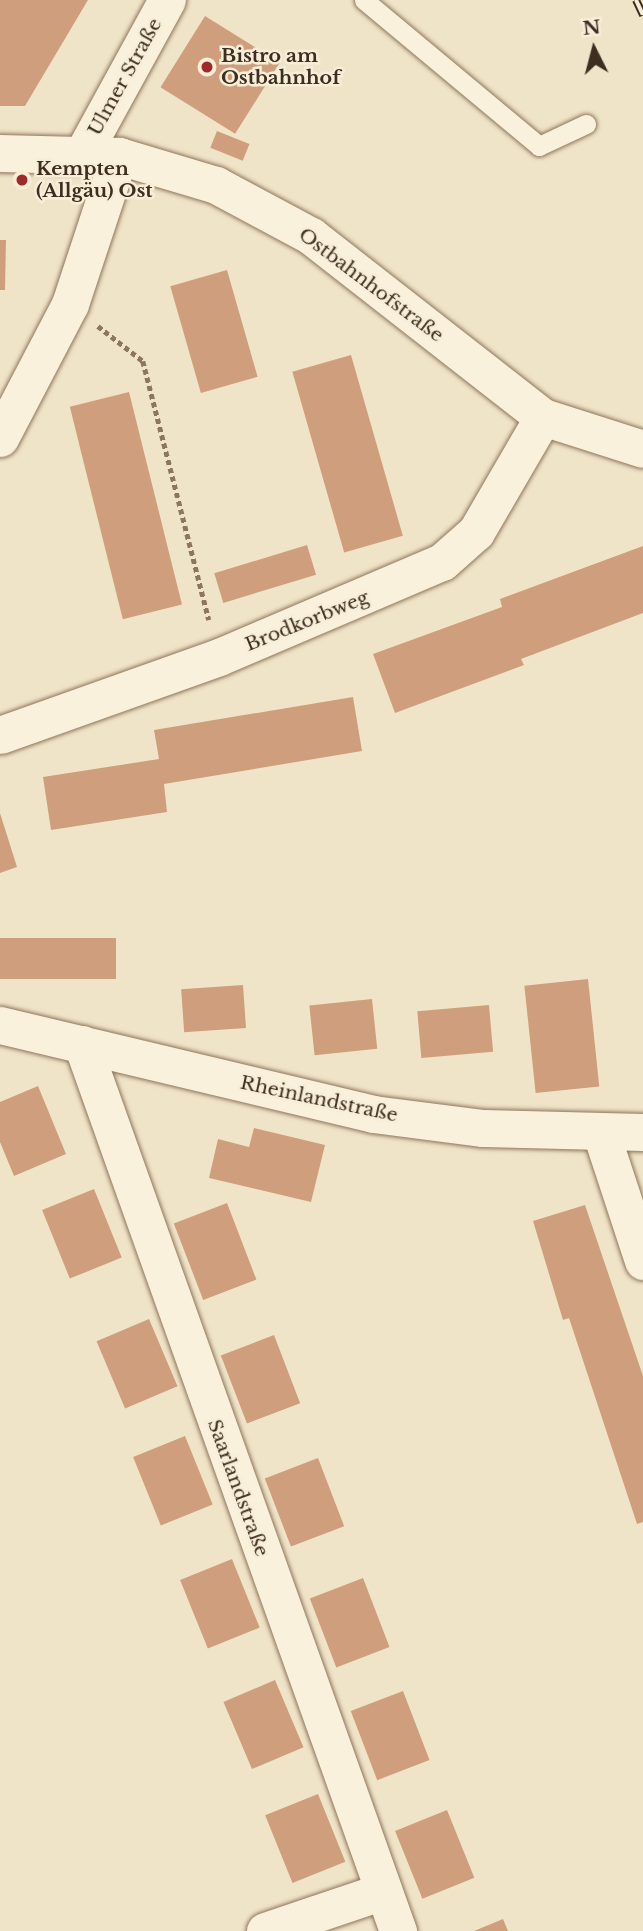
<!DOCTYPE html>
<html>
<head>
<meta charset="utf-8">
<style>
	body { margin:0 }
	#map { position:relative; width:643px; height:1931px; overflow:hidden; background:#f0e4c8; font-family:"Libre Baskerville",serif }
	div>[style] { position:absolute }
	.building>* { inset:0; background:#cf9f7d; transform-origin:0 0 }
	.path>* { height:4.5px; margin-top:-2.25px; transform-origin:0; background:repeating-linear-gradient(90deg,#8d765c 0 5px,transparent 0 8.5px) }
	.roads { filter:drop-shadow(0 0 2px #8d765c) drop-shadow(0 0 2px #8d765c) }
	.service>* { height:19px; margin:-9.5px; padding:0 9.5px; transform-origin:9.5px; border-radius:9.5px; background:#faf1dc }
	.minor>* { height:37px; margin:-18.5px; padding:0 18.5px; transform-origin:18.5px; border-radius:18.5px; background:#faf1dc }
	.rail>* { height:8px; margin-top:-4px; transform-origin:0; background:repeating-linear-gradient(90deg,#f7eed8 0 16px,#3d2e20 0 32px); box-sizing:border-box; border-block:2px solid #3d2e20 }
	.dots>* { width:19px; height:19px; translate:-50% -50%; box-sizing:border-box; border:4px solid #f7eed8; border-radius:50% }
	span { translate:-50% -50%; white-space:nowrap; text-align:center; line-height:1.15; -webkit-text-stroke:5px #f7eed8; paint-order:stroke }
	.poi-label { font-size:19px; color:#3d2e20; font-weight:700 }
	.left { translate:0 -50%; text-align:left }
	.street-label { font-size:19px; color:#3d2e20 }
	.north { position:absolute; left:559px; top:14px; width:70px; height:70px; -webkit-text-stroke:5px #f7eed8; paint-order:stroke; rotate:354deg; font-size:19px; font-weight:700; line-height:28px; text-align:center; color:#3d2e20 }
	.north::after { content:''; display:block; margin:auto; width:24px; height:32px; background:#3d2e20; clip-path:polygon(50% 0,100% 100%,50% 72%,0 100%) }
</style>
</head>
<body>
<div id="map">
	<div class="building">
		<div style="clip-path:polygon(0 0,88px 0,25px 106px,0 106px)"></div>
		<div style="left:205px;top:16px;width:88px;height:84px;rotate:32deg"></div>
		<div style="left:217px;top:131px;width:35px;height:18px;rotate:22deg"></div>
		<div style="clip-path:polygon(0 240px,6px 240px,5px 290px,0 290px)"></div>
		<div style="left:227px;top:270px;width:111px;height:59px;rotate:74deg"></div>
		<div style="left:351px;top:355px;width:188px;height:61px;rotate:74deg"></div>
		<div style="left:129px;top:392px;width:219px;height:61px;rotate:76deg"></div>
		<div style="left:307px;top:545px;width:31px;height:97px;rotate:73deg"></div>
		<div style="clip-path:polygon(643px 546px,643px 613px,521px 659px,524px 665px,395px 713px,373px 654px,502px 607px,500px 599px)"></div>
		<div style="clip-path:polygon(353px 697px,362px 751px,164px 784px,167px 812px,51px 830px,43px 777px,159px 759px,154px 730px)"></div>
		<div style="clip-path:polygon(0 813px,17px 867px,0 873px)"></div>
		<div style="left:0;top:938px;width:116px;height:41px"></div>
		<div style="left:588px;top:979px;width:108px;height:64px;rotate:84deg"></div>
		<div style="left:243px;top:985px;width:43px;height:62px;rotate:86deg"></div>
		<div style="left:372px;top:999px;width:50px;height:63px;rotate:84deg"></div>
		<div style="left:489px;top:1005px;width:47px;height:72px;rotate:85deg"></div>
		<div style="clip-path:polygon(38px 1086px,66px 1154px,14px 1176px,0 1142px,0 1102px)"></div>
		<div style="clip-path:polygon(254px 1128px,325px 1145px,311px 1202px,209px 1178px,218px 1139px,249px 1147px)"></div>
		<div style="left:94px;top:1189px;width:74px;height:56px;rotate:68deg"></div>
		<div style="left:227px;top:1203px;width:82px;height:57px;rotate:69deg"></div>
		<div style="clip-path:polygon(585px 1205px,643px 1376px,643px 1522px,637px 1524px,569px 1318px,563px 1320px,533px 1221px)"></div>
		<div style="left:149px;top:1319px;width:73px;height:57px;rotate:67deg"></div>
		<div style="left:274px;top:1335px;width:73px;height:57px;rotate:69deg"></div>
		<div style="left:185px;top:1436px;width:74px;height:56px;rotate:68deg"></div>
		<div style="left:318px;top:1458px;width:73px;height:57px;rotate:69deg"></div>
		<div style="left:232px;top:1559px;width:74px;height:56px;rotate:68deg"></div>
		<div style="left:363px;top:1578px;width:74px;height:57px;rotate:69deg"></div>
		<div style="left:275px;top:1680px;width:73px;height:56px;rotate:67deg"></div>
		<div style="left:403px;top:1691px;width:74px;height:56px;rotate:69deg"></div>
		<div style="left:318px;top:1794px;width:73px;height:57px;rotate:68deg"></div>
		<div style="left:447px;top:1810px;width:73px;height:56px;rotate:68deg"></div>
		<div style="clip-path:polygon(503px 1919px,508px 1931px,474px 1931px)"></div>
	</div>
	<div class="path">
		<div style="left:98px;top:326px;width:57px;rotate:37.9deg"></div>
		<div style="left:143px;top:361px;width:267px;rotate:75.7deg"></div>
	</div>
	<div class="roads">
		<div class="service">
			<div style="left:364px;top:0;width:228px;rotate:39.8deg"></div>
			<div style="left:539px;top:146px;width:52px;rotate:-25.1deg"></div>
		</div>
		<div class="minor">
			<div style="left:0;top:153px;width:119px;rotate:1.4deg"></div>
			<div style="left:119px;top:156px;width:101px;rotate:16.6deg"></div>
			<div style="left:216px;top:185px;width:108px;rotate:28.2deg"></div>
			<div style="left:311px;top:236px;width:294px;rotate:38deg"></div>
			<div style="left:543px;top:417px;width:105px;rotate:17.7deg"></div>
			<div style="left:82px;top:155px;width:177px;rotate:-61.3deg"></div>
			<div style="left:0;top:438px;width:151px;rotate:-62.4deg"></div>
			<div style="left:70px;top:304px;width:156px;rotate:-71.7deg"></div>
			<div style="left:0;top:735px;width:232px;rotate:-19.6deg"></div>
			<div style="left:219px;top:657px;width:242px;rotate:-23.1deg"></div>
			<div style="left:442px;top:562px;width:45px;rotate:-41.4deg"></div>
			<div style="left:476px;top:532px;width:133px;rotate:-59.8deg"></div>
			<div style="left:0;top:1025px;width:383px;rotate:13.4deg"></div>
			<div style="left:373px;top:1114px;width:111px;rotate:7.3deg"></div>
			<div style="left:483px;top:1128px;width:160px;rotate:1.4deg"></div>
			<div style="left:82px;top:1044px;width:942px;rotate:70.39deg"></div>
			<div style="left:601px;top:1133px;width:135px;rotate:71.8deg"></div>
			<div style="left:265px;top:1931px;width:125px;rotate:-18.7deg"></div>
		</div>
	</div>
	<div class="rail">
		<div style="left:636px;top:0;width:17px;rotate:65deg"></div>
	</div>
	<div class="dots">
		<div style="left:207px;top:67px;background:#9e2a2b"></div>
		<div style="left:22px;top:180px;background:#9e2a2b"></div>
	</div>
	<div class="poi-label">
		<span class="left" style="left:221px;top:67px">Bistro am<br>Ostbahnhof</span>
		<span class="left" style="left:36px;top:180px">Kempten<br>(Allgäu) Ost</span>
	</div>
	<div class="street-label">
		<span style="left:125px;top:77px;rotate:-61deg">Ulmer Straße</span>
		<span style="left:371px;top:285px;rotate:37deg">Ostbahnhofstraße</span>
		<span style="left:307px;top:621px;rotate:-22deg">Brodkorbweg</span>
		<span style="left:319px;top:1099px;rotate:12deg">Rheinlandstraße</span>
		<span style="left:238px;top:1488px;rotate:70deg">Saarlandstraße</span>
	</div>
	<div class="north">N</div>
</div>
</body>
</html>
